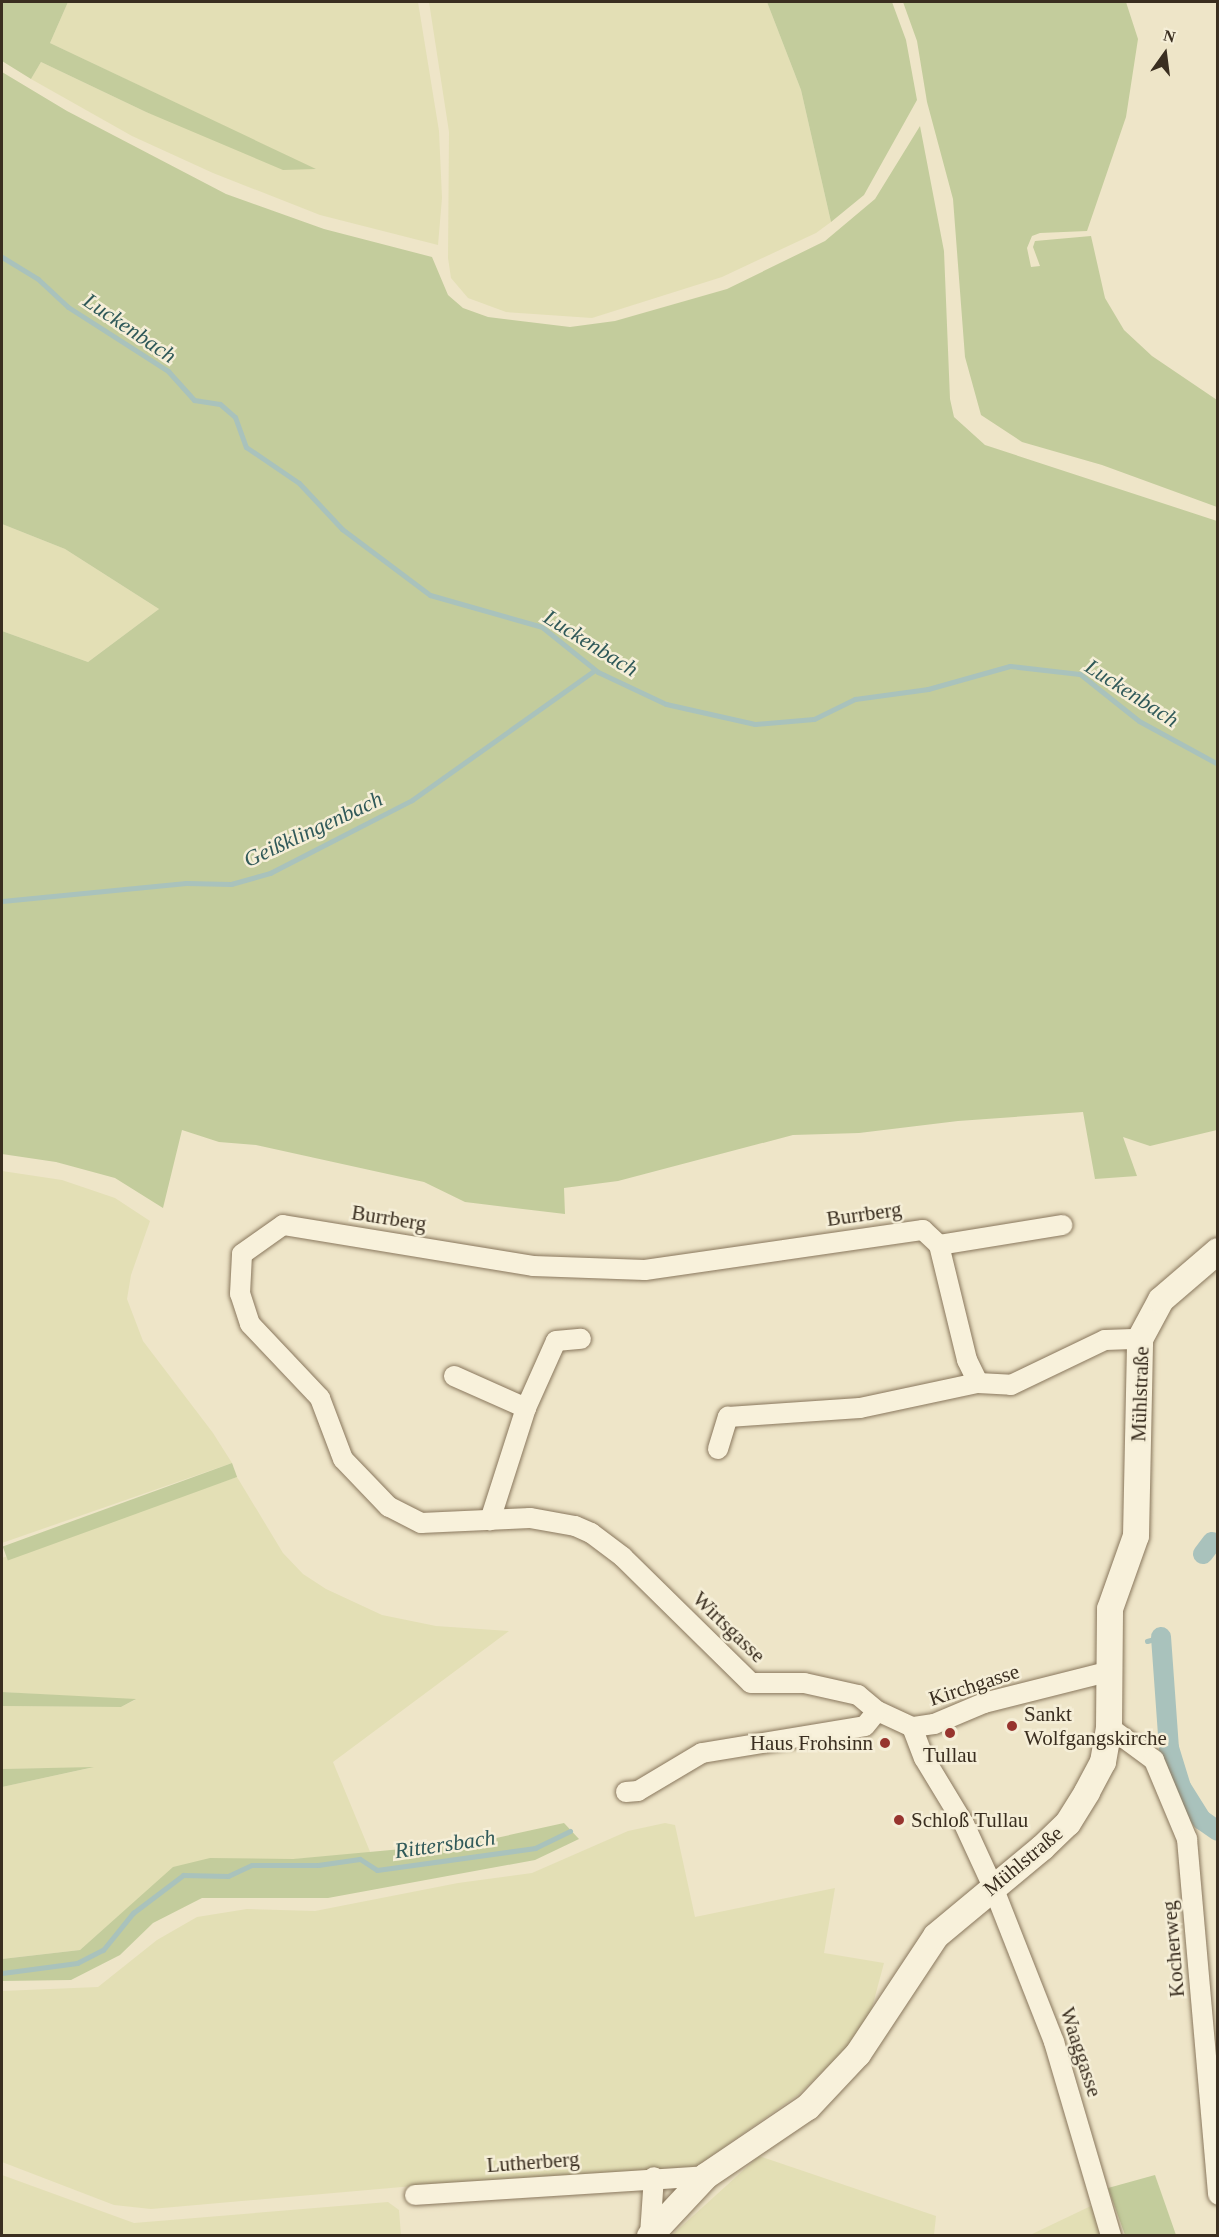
<!DOCTYPE html>
<html>
<head>
<meta charset="utf-8">
<style>
	body { margin:0 }
	#map { position:relative; width:1219px; height:2237px; overflow:hidden; background:#eee5c8; font-family:"Times New Roman",serif }
	div>[style] { position:absolute }
	.farmland>* { inset:0; background:#e3dfb5 }
	.green>* { inset:0; background:#c3cc9c; transform-origin:0 0 }
	.stream>* { height:5px; margin:-2.5px; padding:0 2.5px; transform-origin:2.5px; border-radius:2.5px; background:#a9c2bc }
	.canal>* { height:20px; margin:-10px; padding:0 10px; transform-origin:10px; border-radius:10px; background:#a9c2bc }
	.roads { filter:drop-shadow(0 0 2px #89775d) drop-shadow(0 0 2px #89775d) }
	.minor>* { height:20px; margin:-10px; padding:0 10px; transform-origin:10px; border-radius:10px; background:#f8f1db }
	.tertiary>* { height:26px; margin:-13px; padding:0 13px; transform-origin:13px; border-radius:13px; background:#f8f1db }
	.dots>* { width:16px; height:16px; translate:-50% -50%; box-sizing:border-box; border:3px solid #f5eed7; border-radius:50% }
	span { translate:-50% -50%; white-space:nowrap; text-align:center; line-height:1.15; -webkit-text-stroke:5px #f5eed7; paint-order:stroke }
	.street-label { font-size:21px; color:#3a2e20 }
	.poi-label { font-size:21px; color:#3a2e20 }
	.left { translate:0 -50%; text-align:left }
	.right { translate:-100% -50%; text-align:right }
	.water-label { font-size:22px; color:#305959; font-style:italic }
	.frame { position:absolute; inset:0; border:3px solid #3a2e20; pointer-events:none }
	.north { position:absolute; left:1135px; top:24px; width:60px; height:60px; -webkit-text-stroke:4px #f5eed7; paint-order:stroke; rotate:14deg; font-size:16px; font-weight:700; line-height:24px; text-align:center; color:#3a2e20 }
	.north::after { content:''; display:block; margin:auto; width:21px; height:27px; background:#3a2e20; clip-path:polygon(50% 0,100% 100%,50% 72%,0 100%) }
</style>
</head>
<body>
<div id="map">
	<div class="farmland">
		<div style="clip-path:polygon(68px 2px,418px 2px,439px 131px,442px 198px,438px 245px,320px 215px,213px 173px,132px 136px,31px 79px,41px 62px,146px 112px,314px 169px,50px 43px)"></div>
		<div style="clip-path:polygon(429px 2px,767px 2px,801px 90px,831px 222px,816px 233px,722px 277px,592px 318px,506px 312px,468px 298px,451px 278px,448px 258px,449px 132px)"></div>
		<div style="clip-path:polygon(2px 524px,65px 549px,159px 609px,88px 662px,2px 631px)"></div>
		<div style="clip-path:polygon(2px 1171px,62px 1180px,115px 1198px,150px 1221px,131px 1275px,127px 1299px,143px 1341px,213px 1433px,232px 1463px,2px 1543px)"></div>
		<div style="clip-path:polygon(237px 1477px,283px 1553px,303px 1574px,326px 1589px,382px 1615px,436px 1626px,509px 1631px,333px 1762px,371px 1854px,174px 1867px,80px 1950px,2px 1959px,2px 1787px,90px 1768px,2px 1769px,2px 1706px,121px 1707px,135px 1700px,2px 1692px,2px 1558px)"></div>
		<div style="clip-path:polygon(665px 1823px,675px 1825px,695px 1917px,835px 1888px,824px 1953px,884px 1963px,866px 2030px,799px 2094px,690px 2171px,459px 2182px,151px 2209px,114px 2205px,2px 2162px,2px 1991px,98px 1987px,157px 1940px,197px 1917px,247px 1909px,315px 1911px,458px 1883px,532px 1873px,628px 1831px)"></div>
		<div style="clip-path:polygon(759px 2156px,936px 2216px,934px 2235px,672px 2235px)"></div>
		<div style="clip-path:polygon(2px 2175px,134px 2223px,388px 2202px,399px 2210px,401px 2235px,2px 2235px)"></div>
		<div style="clip-path:polygon(1095px 2204px,1103px 2235px,1028px 2236px)"></div>
	</div>
	<div class="green">
		<div style="clip-path:polygon(2px 2px,68px 2px,50px 43px,316px 169px,283px 170px,146px 112px,41px 62px,31px 79px,2px 61px)"></div>
		<div style="clip-path:polygon(767px 2px,892px 2px,906px 40px,917px 100px,864px 195px,831px 222px,801px 90px)"></div>
		<div style="clip-path:polygon(903px 2px,1126px 2px,1138px 39px,1126px 117px,1087px 231px,1040px 233px,1032px 236px,1027px 248px,1031px 267px,1040px 266px,1033px 247px,1035px 241px,1091px 236px,1105px 298px,1124px 330px,1152px 356px,1217px 400px,1217px 507px,1102px 465px,1022px 442px,981px 415px,965px 357px,953px 199px,927px 102px,917px 41px)"></div>
		<div style="clip-path:polygon(2px 72px,67px 111px,226px 194px,324px 229px,432px 257px,448px 295px,463px 308px,488px 317px,570px 327px,615px 321px,727px 289px,825px 241px,875px 199px,920px 126px,944px 251px,950px 399px,954px 417px,985px 445px,1217px 521px,1217px 1130px,1150px 1146px,1123px 1137px,1137px 1176px,1095px 1179px,1083px 1112px,958px 1121px,859px 1133px,793px 1135px,618px 1181px,564px 1188px,565px 1214px,465px 1202px,424px 1182px,256px 1145px,219px 1142px,182px 1130px,163px 1208px,115px 1178px,56px 1162px,2px 1154px,2px 631px,88px 662px,159px 609px,65px 549px,2px 524px)"></div>
		<div style="left:232px;top:1463px;width:15px;height:244px;rotate:70deg"></div>
		<div style="clip-path:polygon(2px 1692px,136px 1699px,121px 1707px,2px 1706px)"></div>
		<div style="clip-path:polygon(94px 1767px,2px 1787px,2px 1769px)"></div>
		<div style="clip-path:polygon(564px 1823px,579px 1839px,535px 1860px,328px 1898px,202px 1898px,153px 1923px,120px 1955px,71px 1980px,2px 1981px,2px 1959px,80px 1950px,173px 1867px,210px 1858px,293px 1859px,478px 1842px)"></div>
		<div style="clip-path:polygon(1155px 2175px,1176px 2235px,1125px 2235px,1108px 2188px)"></div>
	</div>
	<div class="stream">
		<div style="left:2px;top:257px;width:42px;rotate:31.4deg"></div>
		<div style="left:38px;top:279px;width:41px;rotate:43deg"></div>
		<div style="left:68px;top:307px;width:119px;rotate:32.6deg"></div>
		<div style="left:168px;top:371px;width:39px;rotate:48deg"></div>
		<div style="left:194px;top:400px;width:26px;rotate:9deg"></div>
		<div style="left:220px;top:404px;width:20px;rotate:41deg"></div>
		<div style="left:235px;top:417px;width:32px;rotate:70deg"></div>
		<div style="left:246px;top:447px;width:64px;rotate:34.2deg"></div>
		<div style="left:299px;top:483px;width:63px;rotate:46.9deg"></div>
		<div style="left:342px;top:529px;width:110px;rotate:36.9deg"></div>
		<div style="left:430px;top:595px;width:116px;rotate:15.9deg"></div>
		<div style="left:542px;top:627px;width:72px;rotate:38.8deg"></div>
		<div style="left:598px;top:672px;width:75px;rotate:25.2deg"></div>
		<div style="left:666px;top:704px;width:91px;rotate:12.7deg"></div>
		<div style="left:755px;top:724px;width:59px;rotate:-4.8deg"></div>
		<div style="left:814px;top:719px;width:46px;rotate:-26deg"></div>
		<div style="left:855px;top:699px;width:74px;rotate:-7.8deg"></div>
		<div style="left:928px;top:689px;width:85px;rotate:-15.7deg"></div>
		<div style="left:1010px;top:666px;width:70px;rotate:6.5deg"></div>
		<div style="left:1080px;top:674px;width:75px;rotate:38.5deg"></div>
		<div style="left:1139px;top:721px;width:90px;rotate:28.6deg"></div>
		<div style="left:2px;top:901px;width:185px;rotate:-5.6deg"></div>
		<div style="left:186px;top:883px;width:45px;rotate:1.3deg"></div>
		<div style="left:231px;top:884px;width:41px;rotate:-15.8deg"></div>
		<div style="left:270px;top:873px;width:160px;rotate:-27.2deg"></div>
		<div style="left:412px;top:800px;width:224px;rotate:-35.4deg"></div>
		<div style="left:1147px;top:1641px;width:15px;rotate:-16deg"></div>
		<div style="left:2px;top:1973px;width:76px;rotate:-7.6deg"></div>
		<div style="left:77px;top:1963px;width:29px;rotate:-27deg"></div>
		<div style="left:103px;top:1950px;width:48px;rotate:-51deg"></div>
		<div style="left:133px;top:1913px;width:63px;rotate:-37.2deg"></div>
		<div style="left:183px;top:1875px;width:45px;rotate:1.3deg"></div>
		<div style="left:228px;top:1876px;width:26px;rotate:-25deg"></div>
		<div style="left:252px;top:1865px;width:66px"></div>
		<div style="left:318px;top:1865px;width:42px;rotate:-8.1deg"></div>
		<div style="left:360px;top:1859px;width:20px;rotate:33deg"></div>
		<div style="left:377px;top:1870px;width:160px;rotate:-7.9deg"></div>
		<div style="left:535px;top:1848px;width:39px;rotate:-26deg"></div>
	</div>
	<div class="canal">
		<div style="left:1203px;top:1554px;width:15px;rotate:-53deg"></div>
		<div style="left:1161px;top:1637px;width:111px;rotate:85.9deg"></div>
		<div style="left:1169px;top:1748px;width:41px;rotate:72.9deg"></div>
		<div style="left:1181px;top:1787px;width:39px;rotate:58deg"></div>
		<div style="left:1202px;top:1820px;width:19px;rotate:35deg"></div>
	</div>
	<div class="roads">
		<div class="minor">
			<div style="left:939px;top:1245px;width:125px;rotate:-9.2deg"></div>
			<div style="left:454px;top:1376px;width:79px;rotate:24deg"></div>
			<div style="left:526px;top:1408px;width:118px;rotate:107.8deg"></div>
			<div style="left:526px;top:1408px;width:73px;rotate:-65.9deg"></div>
			<div style="left:556px;top:1341px;width:25px;rotate:-5deg"></div>
			<div style="left:718px;top:1449px;width:34px;rotate:-73deg"></div>
			<div style="left:728px;top:1417px;width:132px;rotate:-3.9deg"></div>
			<div style="left:860px;top:1408px;width:121px;rotate:-12deg"></div>
			<div style="left:1107px;top:1672px;width:127px;rotate:165.9deg"></div>
			<div style="left:984px;top:1703px;width:54px;rotate:157.2deg"></div>
			<div style="left:934px;top:1724px;width:22px;rotate:172deg"></div>
			<div style="left:912px;top:1727px;width:38px;rotate:-155deg"></div>
			<div style="left:877px;top:1711px;width:25px;rotate:-140deg"></div>
			<div style="left:858px;top:1695px;width:55px;rotate:-167.5deg"></div>
			<div style="left:804px;top:1683px;width:53px;rotate:180deg"></div>
			<div style="left:751px;top:1683px;width:180px;rotate:-135.5deg"></div>
			<div style="left:623px;top:1557px;width:40px;rotate:-143deg"></div>
			<div style="left:591px;top:1533px;width:17px;rotate:-156deg"></div>
			<div style="left:575px;top:1526px;width:46px;rotate:-169.9deg"></div>
			<div style="left:530px;top:1518px;width:109px;rotate:177.4deg"></div>
			<div style="left:421px;top:1523px;width:36px;rotate:-153deg"></div>
			<div style="left:389px;top:1507px;width:66px;rotate:-133.8deg"></div>
			<div style="left:343px;top:1459px;width:65px;rotate:-110.7deg"></div>
			<div style="left:320px;top:1398px;width:102px;rotate:-133.4deg"></div>
			<div style="left:250px;top:1324px;width:32px;rotate:-108deg"></div>
			<div style="left:240px;top:1294px;width:40px;rotate:-87.1deg"></div>
			<div style="left:242px;top:1254px;width:50px;rotate:-35.3deg"></div>
			<div style="left:283px;top:1225px;width:253px;rotate:9.3deg"></div>
			<div style="left:533px;top:1266px;width:112px;rotate:2deg"></div>
			<div style="left:645px;top:1270px;width:281px;rotate:-8.2deg"></div>
			<div style="left:923px;top:1230px;width:22px;rotate:43deg"></div>
			<div style="left:939px;top:1245px;width:118px;rotate:76.3deg"></div>
			<div style="left:967px;top:1360px;width:25px;rotate:64deg"></div>
			<div style="left:978px;top:1383px;width:33px;rotate:3deg"></div>
			<div style="left:1011px;top:1385px;width:104px;rotate:-25.6deg"></div>
			<div style="left:1105px;top:1340px;width:35px;rotate:-2deg"></div>
			<div style="left:912px;top:1727px;width:33px;rotate:69deg"></div>
			<div style="left:924px;top:1758px;width:77px;rotate:58.8deg"></div>
			<div style="left:964px;top:1824px;width:69px;rotate:65.3deg"></div>
			<div style="left:993px;top:1887px;width:167px;rotate:68.5deg"></div>
			<div style="left:1054px;top:2042px;width:202px;rotate:73.6deg"></div>
			<div style="left:1109px;top:1727px;width:56px;rotate:36.3deg"></div>
			<div style="left:1154px;top:1760px;width:86px;rotate:67.3deg"></div>
			<div style="left:1187px;top:1839px;width:357px;rotate:85deg"></div>
			<div style="left:626px;top:1792px;width:12px;rotate:-5deg"></div>
			<div style="left:638px;top:1791px;width:74px;rotate:-30.7deg"></div>
			<div style="left:702px;top:1753px;width:165px;rotate:-9.4deg"></div>
			<div style="left:865px;top:1726px;width:19px;rotate:-51deg"></div>
			<div style="left:415px;top:2195px;width:292px;rotate:-3.7deg"></div>
			<div style="left:650px;top:2235px;width:58px;rotate:-86.1deg"></div>
		</div>
		<div class="tertiary">
			<div style="left:650px;top:2236px;width:82px;rotate:-47deg"></div>
			<div style="left:706px;top:2176px;width:123px;rotate:-34.1deg"></div>
			<div style="left:808px;top:2107px;width:73px;rotate:-46.7deg"></div>
			<div style="left:858px;top:2054px;width:141px;rotate:-56.5deg"></div>
			<div style="left:936px;top:1936px;width:138px;rotate:-39.7deg"></div>
			<div style="left:1042px;top:1848px;width:36px;rotate:-44deg"></div>
			<div style="left:1068px;top:1823px;width:36px;rotate:-58deg"></div>
			<div style="left:1087px;top:1792px;width:34px;rotate:-62deg"></div>
			<div style="left:1103px;top:1762px;width:36px;rotate:-80deg"></div>
			<div style="left:1109px;top:1727px;width:118px;rotate:-89.5deg"></div>
			<div style="left:1110px;top:1609px;width:77px;rotate:-70.4deg"></div>
			<div style="left:1136px;top:1536px;width:197px;rotate:-88.8deg"></div>
			<div style="left:1140px;top:1339px;width:44px;rotate:-61.7deg"></div>
			<div style="left:1161px;top:1300px;width:75px;rotate:-40.7deg"></div>
		</div>
	</div>
	<div class="dots">
		<div style="left:1012px;top:1726px;background:#97342e"></div>
		<div style="left:950px;top:1733px;background:#97342e"></div>
		<div style="left:885px;top:1743px;background:#97342e"></div>
		<div style="left:899px;top:1820px;background:#97342e"></div>
	</div>
	<div class="street-label">
		<span style="left:864px;top:1214px;rotate:-8deg">Burrberg</span>
		<span style="left:389px;top:1218px;rotate:9deg">Burrberg</span>
		<span style="left:1140px;top:1394px;rotate:-88deg">Mühlstraße</span>
		<span style="left:729px;top:1627px;rotate:44deg">Wirtsgasse</span>
		<span style="left:974px;top:1685px;rotate:-18deg">Kirchgasse</span>
		<span style="left:1023px;top:1861px;rotate:-40deg">Mühlstraße</span>
		<span style="left:1173px;top:1949px;rotate:-95deg">Kocherweg</span>
		<span style="left:1081px;top:2052px;rotate:72deg">Waaggasse</span>
		<span style="left:533px;top:2162px;rotate:-4deg">Lutherberg</span>
	</div>
	<div class="poi-label">
		<span class="left" style="left:1024px;top:1726px">Sankt<br>Wolfgangskirche</span>
		<span class="right" style="left:873px;top:1743px">Haus Frohsinn</span>
		<span style="left:950px;top:1755px">Tullau</span>
		<span class="left" style="left:911px;top:1820px">Schloß Tullau</span>
	</div>
	<div class="water-label">
		<span style="left:130px;top:328px;rotate:34deg">Luckenbach</span>
		<span style="left:591px;top:643px;rotate:32deg">Luckenbach</span>
		<span style="left:1132px;top:693px;rotate:33deg">Luckenbach</span>
		<span style="left:313px;top:829px;rotate:-25deg">Geißklingenbach</span>
		<span style="left:445px;top:1844px;rotate:-8deg">Rittersbach</span>
	</div>
	<div class="frame"></div>
	<div class="north">N</div>
</div>
</body>
</html>
